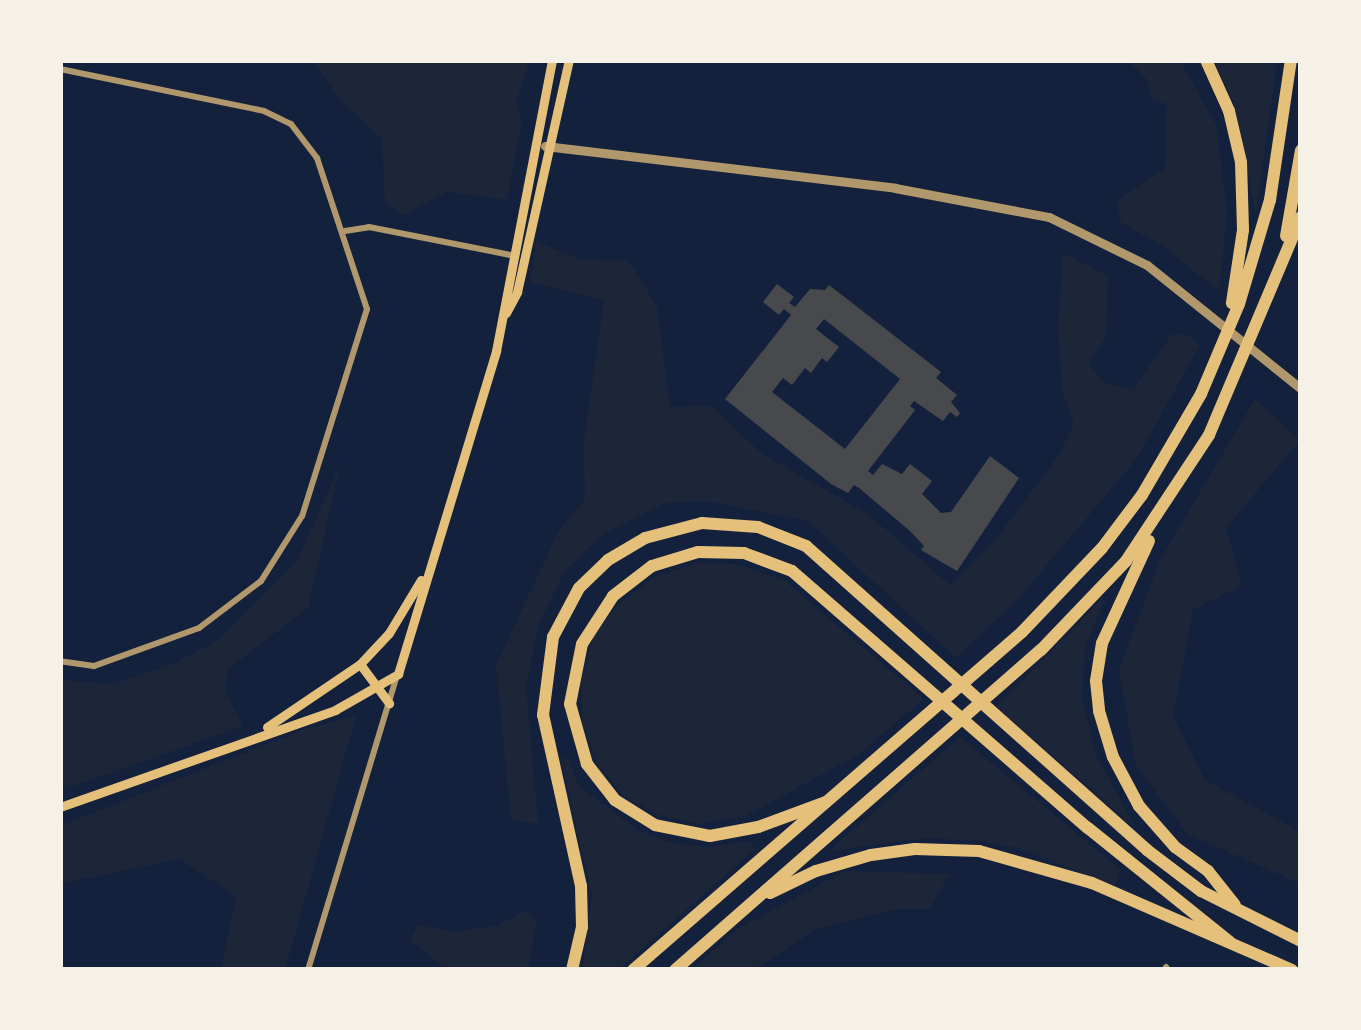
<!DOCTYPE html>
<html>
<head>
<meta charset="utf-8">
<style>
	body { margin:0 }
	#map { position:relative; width:1361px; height:1030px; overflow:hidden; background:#14213d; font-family:Overpass,sans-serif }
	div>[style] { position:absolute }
	.green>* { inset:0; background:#1d2539 }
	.building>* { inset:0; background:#48494c }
	.minor>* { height:6px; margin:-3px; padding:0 3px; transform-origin:3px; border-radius:3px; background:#b1986c }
	.tertiary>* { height:9px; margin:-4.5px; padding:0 4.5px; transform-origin:4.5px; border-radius:4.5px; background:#b1986c }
	.secondary>* { height:9px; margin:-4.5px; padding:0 4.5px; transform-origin:4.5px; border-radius:4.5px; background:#e5c07b }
	.motorway>* { height:12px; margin:-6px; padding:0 6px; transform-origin:6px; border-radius:6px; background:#e5c07b }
	span { translate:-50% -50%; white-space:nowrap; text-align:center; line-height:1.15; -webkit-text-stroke:10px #f6f1e7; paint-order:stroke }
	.frame { position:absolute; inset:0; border:63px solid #f6f1e7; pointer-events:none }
</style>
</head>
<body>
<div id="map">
	<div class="green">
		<div style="clip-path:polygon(313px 60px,530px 60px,516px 102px,522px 120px,507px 200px,446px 192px,403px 215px,385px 203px,382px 139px,339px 99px)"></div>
		<div style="clip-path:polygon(1128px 60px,1180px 60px,1216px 125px,1227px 213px,1219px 291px,1162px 245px,1121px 223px,1117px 200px,1165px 168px,1167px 104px,1153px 100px,1146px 78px)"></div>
		<div style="clip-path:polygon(1213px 60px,1277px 60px,1256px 214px,1234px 103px)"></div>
		<div style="clip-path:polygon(536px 241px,578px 259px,629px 261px,657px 307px,670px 407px,713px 406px,762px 454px,868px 514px,950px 585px,996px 539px,1059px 455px,1074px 424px,1062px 390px,1058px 328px,1063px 253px,1108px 276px,1106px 336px,1089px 364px,1106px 384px,1133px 389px,1172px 334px,1188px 335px,1200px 345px,1137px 458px,1020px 597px,956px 658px,808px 521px,706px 501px,666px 503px,602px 535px,565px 571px,539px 624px,526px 685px,538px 824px,511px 820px,496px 665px,559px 530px,585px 499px,584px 441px,604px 300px,530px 282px)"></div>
		<div style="clip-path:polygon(1255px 399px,1300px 440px,1226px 528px,1242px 586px,1193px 609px,1173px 716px,1205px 780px,1301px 832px,1301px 884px,1188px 834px,1136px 766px,1119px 670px,1160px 560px)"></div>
		<div style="clip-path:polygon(340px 465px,308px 608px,228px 669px,225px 690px,243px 726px,71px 787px,60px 782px,60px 680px,113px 684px,172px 664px,220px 639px,297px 561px)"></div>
		<div style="clip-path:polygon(696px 563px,736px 564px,785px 581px,924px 699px,856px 756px,746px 816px,698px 824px,659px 815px,625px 797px,598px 764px,582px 725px,582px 680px,593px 637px,619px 603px,655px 577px)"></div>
		<div style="clip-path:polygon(1101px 600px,1105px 601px,1085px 646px,1082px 698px,1095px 753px,1135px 827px,996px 707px)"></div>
		<div style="clip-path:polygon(356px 716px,285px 970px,221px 970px,236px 896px,179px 859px,60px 884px,60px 826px,305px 729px)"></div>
		<div style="clip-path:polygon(960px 737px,1121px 870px,1115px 885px,1018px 848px,978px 841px,926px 838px,829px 851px)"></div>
		<div style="clip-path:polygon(567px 757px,579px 786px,640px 831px,672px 843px,710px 847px,750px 841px,755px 849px,618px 970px,582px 970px,592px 895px,561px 761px)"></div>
		<div style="clip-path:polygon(845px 871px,949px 874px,930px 909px,896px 909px,816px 929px,754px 970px,691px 970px,738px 929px)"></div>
		<div style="clip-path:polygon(524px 911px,537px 921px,528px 970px,447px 970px,410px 940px,418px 925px,454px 932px,499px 925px)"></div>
	</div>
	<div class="building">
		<div style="clip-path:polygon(evenodd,777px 284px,794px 297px,789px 303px,795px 307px,810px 289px,825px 290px,829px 285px,941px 372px,936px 378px,957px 395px,951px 402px,960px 413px,957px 417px,950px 412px,943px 421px,914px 401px,910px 406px,915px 410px,868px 471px,873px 475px,882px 464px,902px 474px,910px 464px,932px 481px,922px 494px,941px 513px,951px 512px,990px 456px,1019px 478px,957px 571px,921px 550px,924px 546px,910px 531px,859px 488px,854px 485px,848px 493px,831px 484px,725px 399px,791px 315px,784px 309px,779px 315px,763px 302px,777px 284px,824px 319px,900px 379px,845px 449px,772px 392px,783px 378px,792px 385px,805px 368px,811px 373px,822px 358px,827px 362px,839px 347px,816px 329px,824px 319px)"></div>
	</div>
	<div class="minor">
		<div style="left:60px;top:69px;width:208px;rotate:11.6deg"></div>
		<div style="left:264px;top:111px;width:30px;rotate:26deg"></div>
		<div style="left:291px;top:124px;width:43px;rotate:52.6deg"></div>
		<div style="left:317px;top:158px;width:159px;rotate:71.7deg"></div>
		<div style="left:367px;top:309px;width:217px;rotate:107.4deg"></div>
		<div style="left:302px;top:516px;width:77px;rotate:122.2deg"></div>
		<div style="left:261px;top:581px;width:78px;rotate:142.8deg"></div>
		<div style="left:199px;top:628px;width:112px;rotate:160.1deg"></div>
		<div style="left:94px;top:666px;width:34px;rotate:-172deg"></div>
		<div style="left:345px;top:231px;width:24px;rotate:-9deg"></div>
		<div style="left:369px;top:227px;width:144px;rotate:11.2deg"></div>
		<div style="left:1166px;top:967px;width:4px;rotate:56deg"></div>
		<div style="left:308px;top:970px;width:308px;rotate:-73.2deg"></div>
	</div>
	<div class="tertiary">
		<div style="left:545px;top:146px;width:353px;rotate:6.8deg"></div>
		<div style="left:895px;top:188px;width:157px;rotate:10.7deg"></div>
		<div style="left:1049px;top:217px;width:109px;rotate:26.1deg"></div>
		<div style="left:1147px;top:265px;width:198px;rotate:38.8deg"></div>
	</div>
	<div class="secondary">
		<div style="left:506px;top:313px;width:24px;rotate:-62deg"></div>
		<div style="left:517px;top:292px;width:238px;rotate:-77.4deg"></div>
		<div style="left:360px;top:664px;width:49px;rotate:53.4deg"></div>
		<div style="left:267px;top:727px;width:112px;rotate:-34.1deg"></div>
		<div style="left:360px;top:664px;width:42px;rotate:-46.9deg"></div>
		<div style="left:389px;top:633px;width:62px;rotate:-58.9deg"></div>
		<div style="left:60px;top:807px;width:292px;rotate:-19.4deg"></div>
		<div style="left:335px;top:710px;width:73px;rotate:-29.7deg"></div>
		<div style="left:398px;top:674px;width:338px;rotate:-73.1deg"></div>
		<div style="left:496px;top:351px;width:296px;rotate:-79.1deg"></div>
	</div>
	<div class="motorway">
		<div style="left:1206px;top:60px;width:56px;rotate:65.7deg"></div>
		<div style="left:1229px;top:111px;width:52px;rotate:76.8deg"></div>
		<div style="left:1241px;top:162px;width:68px;rotate:88.3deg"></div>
		<div style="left:1243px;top:230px;width:74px;rotate:98.6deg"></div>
		<div style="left:1286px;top:236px;width:87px;rotate:-80.1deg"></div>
		<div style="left:1149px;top:541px;width:112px;rotate:114.7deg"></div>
		<div style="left:1102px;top:643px;width:38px;rotate:99deg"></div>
		<div style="left:1096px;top:681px;width:30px;rotate:84deg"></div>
		<div style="left:1099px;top:711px;width:48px;rotate:73.1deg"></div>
		<div style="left:1113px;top:757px;width:55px;rotate:62deg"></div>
		<div style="left:1139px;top:806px;width:55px;rotate:48.7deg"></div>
		<div style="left:1175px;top:847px;width:41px;rotate:36deg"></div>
		<div style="left:1208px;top:871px;width:43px;rotate:51.5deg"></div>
		<div style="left:826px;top:802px;width:72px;rotate:159.8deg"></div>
		<div style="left:758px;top:827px;width:49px;rotate:169.4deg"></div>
		<div style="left:710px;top:836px;width:56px;rotate:-168.7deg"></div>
		<div style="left:655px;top:825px;width:47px;rotate:-148deg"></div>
		<div style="left:615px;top:800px;width:46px;rotate:-127.9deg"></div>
		<div style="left:587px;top:764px;width:62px;rotate:-105.8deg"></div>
		<div style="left:570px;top:704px;width:61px;rotate:-78.7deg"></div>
		<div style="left:582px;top:644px;width:57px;rotate:-57.1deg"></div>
		<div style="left:613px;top:596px;width:49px;rotate:-37.6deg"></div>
		<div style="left:652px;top:566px;width:48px;rotate:-16.9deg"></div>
		<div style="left:698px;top:552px;width:46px;rotate:1.2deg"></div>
		<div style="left:744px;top:553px;width:51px;rotate:20.6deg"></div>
		<div style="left:792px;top:571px;width:392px;rotate:41deg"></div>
		<div style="left:1088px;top:828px;width:182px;rotate:38.8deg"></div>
		<div style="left:770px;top:893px;width:51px;rotate:-25.6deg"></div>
		<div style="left:816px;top:871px;width:57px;rotate:-16.2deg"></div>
		<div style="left:871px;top:855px;width:44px;rotate:-7.8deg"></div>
		<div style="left:915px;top:849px;width:64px;rotate:1.8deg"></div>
		<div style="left:979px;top:851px;width:117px;rotate:15.8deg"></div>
		<div style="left:1092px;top:883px;width:218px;rotate:23.5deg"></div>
		<div style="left:572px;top:970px;width:44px;rotate:-76.9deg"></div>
		<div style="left:582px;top:927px;width:41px;rotate:-91.4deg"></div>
		<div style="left:581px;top:886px;width:175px;rotate:-102.5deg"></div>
		<div style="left:543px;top:715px;width:79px;rotate:-82.7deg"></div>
		<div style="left:553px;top:637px;width:55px;rotate:-62deg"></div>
		<div style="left:579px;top:588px;width:40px;rotate:-44deg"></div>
		<div style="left:608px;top:560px;width:43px;rotate:-30.7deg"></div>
		<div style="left:645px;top:538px;width:59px;rotate:-14.7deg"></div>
		<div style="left:702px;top:523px;width:56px;rotate:4.1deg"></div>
		<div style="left:758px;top:527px;width:52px;rotate:21.6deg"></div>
		<div style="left:806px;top:546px;width:457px;rotate:41.7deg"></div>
		<div style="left:1147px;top:850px;width:68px;rotate:37.2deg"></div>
		<div style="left:1201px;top:891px;width:112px;rotate:26.6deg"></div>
		<div style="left:633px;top:970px;width:515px;rotate:-40.99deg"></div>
		<div style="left:1022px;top:632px;width:116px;rotate:-46.4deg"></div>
		<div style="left:1102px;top:548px;width:66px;rotate:-53deg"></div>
		<div style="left:1142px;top:495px;width:117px;rotate:-59.7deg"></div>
		<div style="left:1201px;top:394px;width:98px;rotate:-67.1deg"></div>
		<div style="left:1239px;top:304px;width:109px;rotate:-73.4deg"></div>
		<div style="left:1270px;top:200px;width:142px;rotate:-81.5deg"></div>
		<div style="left:675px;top:970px;width:486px;rotate:-41.2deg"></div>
		<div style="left:1041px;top:650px;width:123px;rotate:-46.3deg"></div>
		<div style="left:1126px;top:561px;width:151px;rotate:-56.6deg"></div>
		<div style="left:1209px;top:435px;width:237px;rotate:-67.1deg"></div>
	</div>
	<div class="frame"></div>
</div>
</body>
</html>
